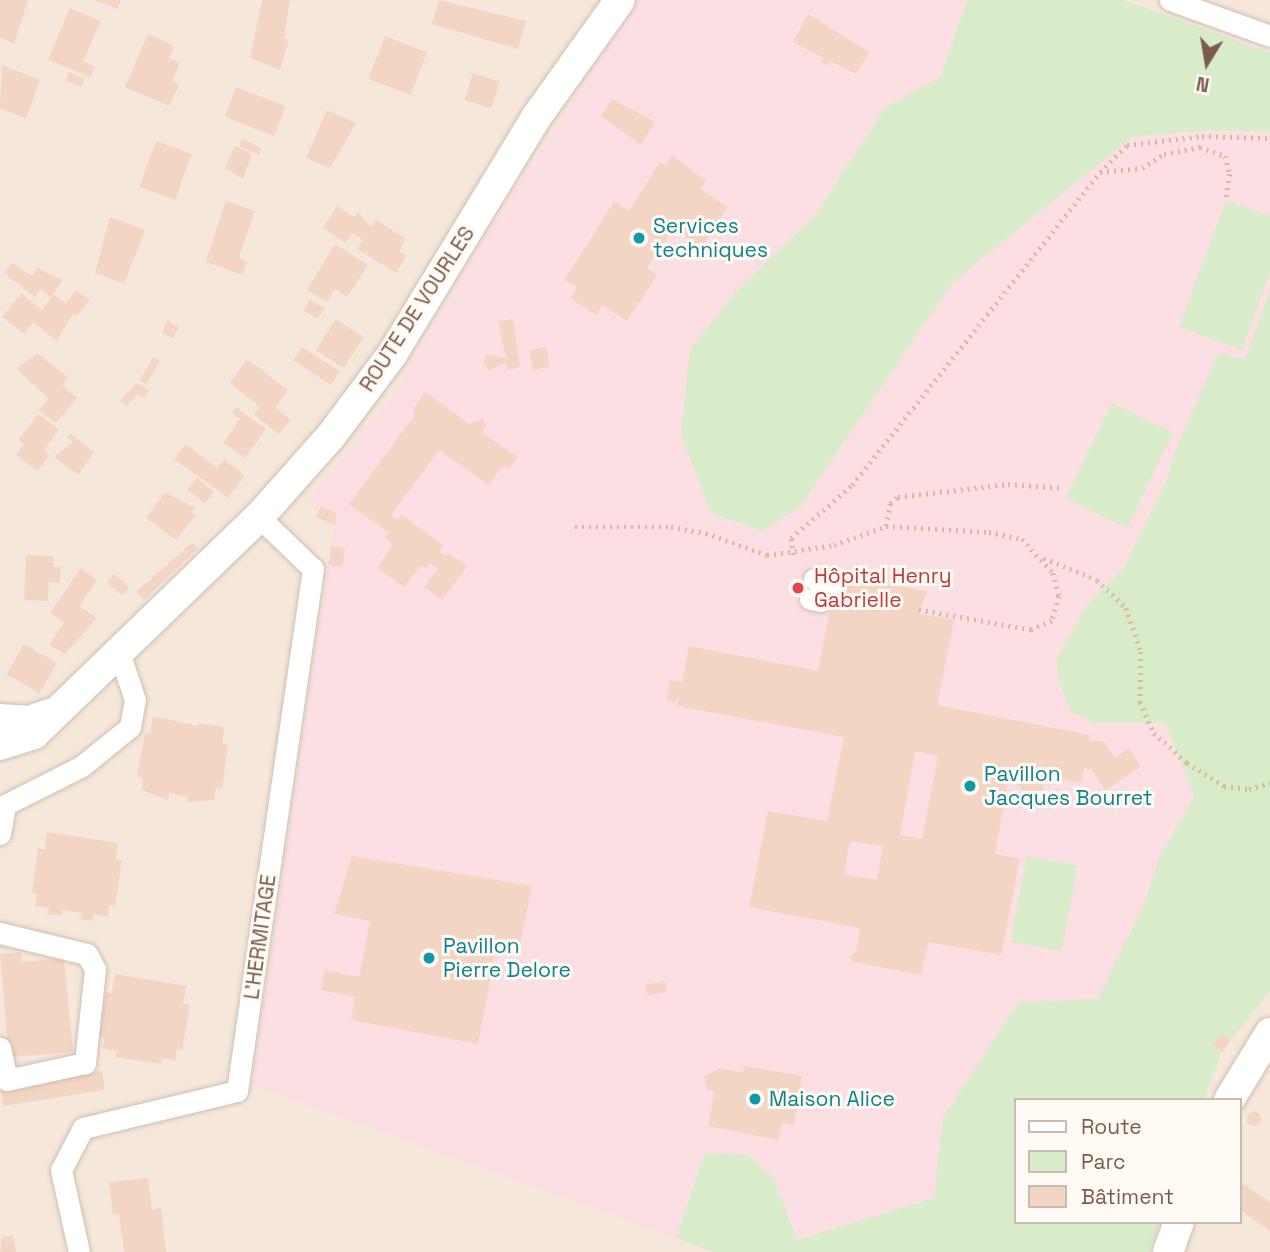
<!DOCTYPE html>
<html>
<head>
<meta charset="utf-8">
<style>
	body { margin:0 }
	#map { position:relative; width:1270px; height:1252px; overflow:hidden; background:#fdf6ec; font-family:"Space Grotesk",sans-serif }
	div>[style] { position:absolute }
	.residential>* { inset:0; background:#f5e8da }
	.medical>* { inset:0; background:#fbdfe3 }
	.green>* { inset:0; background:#d8ecc9; transform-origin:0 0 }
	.building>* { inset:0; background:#f3d5c3; transform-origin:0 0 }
	.round { border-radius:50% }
	.path>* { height:4.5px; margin-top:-2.25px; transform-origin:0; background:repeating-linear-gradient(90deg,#d9b8a5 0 2px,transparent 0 7px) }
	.roads { filter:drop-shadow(0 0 2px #d1beb0) drop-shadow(0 0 2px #d1beb0) }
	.street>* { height:21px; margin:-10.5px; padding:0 10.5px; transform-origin:10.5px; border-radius:10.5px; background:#fff }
	.secondary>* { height:30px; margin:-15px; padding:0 15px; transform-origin:15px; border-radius:15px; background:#fff }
	.dots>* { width:19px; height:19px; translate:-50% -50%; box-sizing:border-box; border:4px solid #fffaf3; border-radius:50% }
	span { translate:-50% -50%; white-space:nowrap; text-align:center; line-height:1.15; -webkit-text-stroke:6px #fffaf3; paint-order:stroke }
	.culture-label { font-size:21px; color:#0d838f }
	.left { translate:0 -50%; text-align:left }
	.street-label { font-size:21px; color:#7a5c4d }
	.health-label { font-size:21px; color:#be3a42 }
	.legend { position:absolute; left:1014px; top:1098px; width:228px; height:126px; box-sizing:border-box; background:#fffaf3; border:2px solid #cabbb1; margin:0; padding:9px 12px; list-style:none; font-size:21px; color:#7a5c4d }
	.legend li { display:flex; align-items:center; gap:14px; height:35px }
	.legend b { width:35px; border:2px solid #cabbb1 }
	.north { position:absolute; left:1172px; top:28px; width:70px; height:70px; -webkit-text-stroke:5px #fffaf3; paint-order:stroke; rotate:191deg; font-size:19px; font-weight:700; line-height:28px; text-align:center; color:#7a5c4d }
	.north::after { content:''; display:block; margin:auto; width:24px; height:32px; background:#7a5c4d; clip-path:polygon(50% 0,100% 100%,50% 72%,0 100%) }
</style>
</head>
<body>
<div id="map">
	<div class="residential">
		<div style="clip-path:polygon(evenodd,0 0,1270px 0,1270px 1252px,0 1252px,0 0,1016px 1100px,1240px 1100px,1240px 1222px,1016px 1222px,1016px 1100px)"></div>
	</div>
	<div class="medical">
		<div style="clip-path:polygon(639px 0,1123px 0,1270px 53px,1270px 991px,1221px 1052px,1204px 1100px,1016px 1100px,1016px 1222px,1160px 1222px,1149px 1252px,715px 1252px,252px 1085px,336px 513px,308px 500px,396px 391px,490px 229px)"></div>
	</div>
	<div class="green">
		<div style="clip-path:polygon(967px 0,1123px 0,1270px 53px,1270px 132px,1205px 130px,1132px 137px,953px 282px,800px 507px,762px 531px,711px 513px,681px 435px,690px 349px,737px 291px,816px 214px,885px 108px,941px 76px)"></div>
		<div style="clip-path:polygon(1226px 200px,1270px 216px,1270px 272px,1242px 350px,1179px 327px)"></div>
		<div style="clip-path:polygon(1270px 290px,1270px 991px,1231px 1040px,1221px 1034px,1213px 1045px,1221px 1052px,1204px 1100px,1016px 1100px,1016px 1222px,1160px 1222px,1149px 1252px,715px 1252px,676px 1238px,705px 1153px,749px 1155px,773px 1178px,797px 1240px,934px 1198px,943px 1118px,1018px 1002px,1098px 999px,1143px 906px,1160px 855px,1195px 797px,1165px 723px,1095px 723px,1072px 712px,1059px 682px,1056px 658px,1088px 604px,1123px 569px,1167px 479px,1178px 443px,1219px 353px,1245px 359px)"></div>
		<div style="left:1112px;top:403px;width:68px;height:106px;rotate:26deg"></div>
		<div style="left:1027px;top:856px;width:52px;height:87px;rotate:11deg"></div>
	</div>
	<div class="building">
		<div style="clip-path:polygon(0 0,28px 0,14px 44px,0 37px)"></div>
		<div style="clip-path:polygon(93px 0,121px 0,118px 9px)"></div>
		<div style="clip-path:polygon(262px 0,290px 0,284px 38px,289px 40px,280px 70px,250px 58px)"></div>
		<div style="clip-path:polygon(439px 0,526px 21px,518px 49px,432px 24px)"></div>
		<div style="left:70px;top:8px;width:33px;height:56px;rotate:23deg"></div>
		<div style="clip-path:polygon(808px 14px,869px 52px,856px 74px,830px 61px,828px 65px,822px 63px,824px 58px,793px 42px)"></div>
		<div style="clip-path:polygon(148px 34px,174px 46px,169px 58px,180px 62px,172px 82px,179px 85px,169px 106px,125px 87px)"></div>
		<div style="left:385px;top:36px;width:45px;height:46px;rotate:21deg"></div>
		<div style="left:84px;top:61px;width:13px;height:12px;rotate:29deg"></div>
		<div style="clip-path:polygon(2px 65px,40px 80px,26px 119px,0 108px)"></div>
		<div style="left:69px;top:72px;width:17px;height:9px;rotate:24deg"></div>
		<div style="left:473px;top:73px;width:28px;height:28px;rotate:18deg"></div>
		<div style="left:236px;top:87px;width:53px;height:32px;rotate:21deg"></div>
		<div style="clip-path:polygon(612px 99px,655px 122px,641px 145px,601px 116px)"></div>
		<div style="clip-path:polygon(327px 110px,356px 123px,330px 168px,306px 158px)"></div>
		<div style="clip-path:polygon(243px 139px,261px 148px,259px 155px,239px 146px)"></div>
		<div style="left:156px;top:141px;width:38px;height:49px;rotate:20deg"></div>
		<div style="clip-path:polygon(235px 146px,252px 154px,243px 179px,225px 168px)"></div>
		<div style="clip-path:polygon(672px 155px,706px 181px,701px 189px,728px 207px,702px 247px,673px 229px,647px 268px,657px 275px,627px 321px,602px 305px,596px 315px,570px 298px,577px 288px,564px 280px,614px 202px,629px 211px,660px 162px,665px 165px)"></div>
		<div style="clip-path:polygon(226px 201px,255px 211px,239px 258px,247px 262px,243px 275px,206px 262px)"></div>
		<div style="clip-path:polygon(337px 206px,354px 217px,358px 212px,371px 227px,376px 220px,406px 239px,399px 251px,406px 256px,396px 273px,357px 249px,363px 240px,352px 233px,346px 243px,323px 228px)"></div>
		<div style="clip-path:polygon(110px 217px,145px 230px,124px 284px,95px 273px)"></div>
		<div style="clip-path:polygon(335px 244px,368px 265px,347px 297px,335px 289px,327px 302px,307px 290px)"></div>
		<div style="clip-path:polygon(12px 263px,32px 276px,37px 268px,63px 280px,53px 294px,66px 303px,76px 290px,90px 300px,77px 316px,73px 314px,57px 341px,33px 322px,24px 334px,2px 317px,21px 293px,42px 310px,51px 298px,41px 289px,35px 297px,4px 273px)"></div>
		<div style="clip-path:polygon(310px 300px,325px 308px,317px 319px,303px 310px)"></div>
		<div style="left:336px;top:319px;width:33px;height:37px;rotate:33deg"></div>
		<div style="clip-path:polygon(513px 319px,520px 367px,507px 370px,506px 362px,489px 371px,483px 363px,487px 354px,506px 358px,498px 321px)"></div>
		<div style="clip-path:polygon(167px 320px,179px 327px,173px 338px,162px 333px)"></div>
		<div style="left:302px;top:347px;width:45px;height:16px;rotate:33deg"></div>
		<div style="left:546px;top:347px;width:20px;height:17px;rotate:79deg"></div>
		<div style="clip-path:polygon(37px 353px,68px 377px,62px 385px,77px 398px,56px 423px,39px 410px,49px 399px,17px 369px)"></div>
		<div style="left:153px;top:357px;width:8px;height:27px;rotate:30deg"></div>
		<div style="clip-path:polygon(247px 359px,288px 390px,275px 408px,291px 420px,279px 434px,254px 415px,260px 407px,230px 383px)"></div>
		<div style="clip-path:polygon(137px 383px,149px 391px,143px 398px,138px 394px,127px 406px,120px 401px)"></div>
		<div style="clip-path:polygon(425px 392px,469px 424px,483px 418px,486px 425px,482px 433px,518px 457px,509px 469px,503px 465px,489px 485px,439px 450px,391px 515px,398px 520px,402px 515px,444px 546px,439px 552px,446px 556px,449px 553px,467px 566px,442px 600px,424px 587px,438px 568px,430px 563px,426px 569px,421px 565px,404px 587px,377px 568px,393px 545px,384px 538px,389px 533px,349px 504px,414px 416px,414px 408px)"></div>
		<div style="clip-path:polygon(236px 407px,266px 429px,245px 458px,223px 443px,240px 419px,232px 413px)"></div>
		<div style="clip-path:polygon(38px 414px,59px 430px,44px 450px,50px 455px,37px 471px,16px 455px,24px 445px,18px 440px)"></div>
		<div style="clip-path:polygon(70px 434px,94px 452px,78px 475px,54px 457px,73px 442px,67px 437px)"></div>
		<div style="clip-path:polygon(186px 444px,217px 468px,224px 459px,245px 476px,228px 498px,174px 459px)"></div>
		<div style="left:197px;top:478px;width:22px;height:15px;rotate:39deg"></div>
		<div style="clip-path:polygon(165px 492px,195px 508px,191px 512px,196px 515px,176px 540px,146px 518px)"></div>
		<div style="clip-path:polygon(321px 506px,336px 513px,335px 525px,316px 517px)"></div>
		<div style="clip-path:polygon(192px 543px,198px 548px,144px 600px,136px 592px)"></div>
		<div style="left:331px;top:546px;width:14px;height:19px;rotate:8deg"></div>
		<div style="clip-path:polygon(26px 555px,54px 556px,53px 567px,61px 567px,60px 583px,49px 582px,48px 601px,24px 600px)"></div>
		<div style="clip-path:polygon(81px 568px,97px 580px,79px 606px,97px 618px,65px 654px,49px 645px,64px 623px,50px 613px)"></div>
		<div style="left:114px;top:574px;width:20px;height:11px;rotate:41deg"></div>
		<div style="clip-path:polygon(evenodd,837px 575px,927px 591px,918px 614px,954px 620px,937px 705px,1090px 735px,1089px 740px,1105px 742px,1115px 758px,1129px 748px,1141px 767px,1105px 790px,1092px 770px,1084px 768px,1081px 783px,1045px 776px,1040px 802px,1031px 799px,1009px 777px,995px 854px,1020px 859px,1001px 955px,928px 942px,921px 975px,854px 962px,849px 957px,856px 951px,860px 928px,749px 907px,768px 811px,827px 821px,844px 737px,677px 706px,680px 693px,675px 702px,666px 700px,670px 680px,682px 682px,689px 646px,818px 671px,837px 575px,915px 751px,938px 756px,922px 839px,900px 835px,915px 751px,837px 575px,850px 841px,883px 846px,877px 880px,844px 874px,850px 841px)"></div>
		<div style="left:24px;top:644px;width:38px;height:35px;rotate:30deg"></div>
		<div style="clip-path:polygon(153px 716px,198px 726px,199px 723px,225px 727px,222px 743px,228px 745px,222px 789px,216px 788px,214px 800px,186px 802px,188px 797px,169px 793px,168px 800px,142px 790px,143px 778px,137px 776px,145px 733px,150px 733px)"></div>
		<div style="clip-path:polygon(47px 832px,118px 843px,116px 860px,122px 860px,115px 906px,109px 905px,108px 917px,94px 914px,93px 921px,80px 919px,82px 913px,62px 910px,62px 915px,47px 914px,49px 908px,35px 906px,37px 894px,32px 893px,38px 848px,45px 850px)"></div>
		<div style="clip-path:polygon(352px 856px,532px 886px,519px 949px,497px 945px,478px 1044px,351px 1020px,355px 997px,321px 990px,325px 970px,359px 977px,370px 921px,334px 914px)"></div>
		<div style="clip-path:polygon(21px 952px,22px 962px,64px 958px,73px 1052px,9px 1057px,0 954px)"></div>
		<div style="clip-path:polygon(115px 974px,187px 986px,183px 1004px,190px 1005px,182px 1050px,177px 1049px,175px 1060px,162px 1058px,161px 1064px,115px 1057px,117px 1051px,103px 1049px,105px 1038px,99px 1036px,106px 992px,112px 993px)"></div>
		<div style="left:665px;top:981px;width:11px;height:20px;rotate:80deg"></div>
		<div style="left:1221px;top:1033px;width:12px;height:15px;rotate:35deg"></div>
		<div style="clip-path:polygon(744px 1066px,802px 1076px,794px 1125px,782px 1123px,778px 1140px,708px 1126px,715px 1092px,707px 1090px,704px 1077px,720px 1068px,743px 1073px)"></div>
		<div style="left:102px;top:1071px;width:19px;height:103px;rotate:81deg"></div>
		<div class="round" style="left:1247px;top:1112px;width:14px;height:14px"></div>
		<div style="clip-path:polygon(148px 1178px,152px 1210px,161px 1208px,166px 1252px,124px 1252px,119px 1214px,113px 1214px,109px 1182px)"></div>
		<div style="clip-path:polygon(1240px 1182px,1270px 1202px,1270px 1231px,1240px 1210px)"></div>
		<div style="clip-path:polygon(13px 1235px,16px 1252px,0 1252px,2px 1237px)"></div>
	</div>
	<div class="path">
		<div style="left:1100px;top:172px;width:38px;rotate:-45deg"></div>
		<div style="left:1127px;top:145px;width:76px;rotate:-6.8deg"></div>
		<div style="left:1202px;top:136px;width:68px;rotate:1.7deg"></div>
		<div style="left:886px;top:526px;width:23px;rotate:-80deg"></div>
		<div style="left:890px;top:503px;width:10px;rotate:-37deg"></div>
		<div style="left:898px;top:497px;width:111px;rotate:-6.7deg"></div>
		<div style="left:1008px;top:484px;width:55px;rotate:4.2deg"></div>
		<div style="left:575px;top:527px;width:96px"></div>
		<div style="left:671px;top:527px;width:36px;rotate:10deg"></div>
		<div style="left:706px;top:533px;width:65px;rotate:19.8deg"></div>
		<div style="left:767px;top:555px;width:68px;rotate:-8.5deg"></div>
		<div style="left:834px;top:545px;width:55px;rotate:-20.1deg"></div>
		<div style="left:886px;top:526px;width:103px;rotate:3.3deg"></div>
		<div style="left:989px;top:532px;width:34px;rotate:12deg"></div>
		<div style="left:1022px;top:539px;width:46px;rotate:47.6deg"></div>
		<div style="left:1053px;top:573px;width:24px;rotate:75deg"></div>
		<div style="left:1059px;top:596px;width:26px;rotate:106deg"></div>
		<div style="left:1052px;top:621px;width:23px;rotate:157deg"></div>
		<div style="left:1031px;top:630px;width:114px;rotate:-169.9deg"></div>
		<div style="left:793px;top:555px;width:17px;rotate:-97deg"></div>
		<div style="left:791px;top:538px;width:81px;rotate:-41deg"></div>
		<div style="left:852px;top:485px;width:399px;rotate:-51.6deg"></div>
		<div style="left:1100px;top:172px;width:42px;rotate:-5.4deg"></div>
		<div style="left:1142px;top:168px;width:26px;rotate:-32deg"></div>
		<div style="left:1164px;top:154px;width:37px;rotate:-11deg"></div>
		<div style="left:1200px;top:147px;width:27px;rotate:20deg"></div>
		<div style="left:1225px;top:156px;width:19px;rotate:74deg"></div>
		<div style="left:1230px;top:174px;width:26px;rotate:99deg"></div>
		<div style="left:1044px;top:558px;width:57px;rotate:22.5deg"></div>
		<div style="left:1097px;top:580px;width:40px;rotate:44deg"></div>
		<div style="left:1126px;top:608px;width:46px;rotate:71.2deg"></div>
		<div style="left:1141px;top:652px;width:50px;rotate:91.1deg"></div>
		<div style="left:1140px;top:702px;width:34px;rotate:66deg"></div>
		<div style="left:1154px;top:733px;width:45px;rotate:42.3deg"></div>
		<div style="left:1187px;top:763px;width:44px;rotate:31.9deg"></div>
		<div style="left:1224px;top:786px;width:25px;rotate:7deg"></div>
		<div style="left:1249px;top:789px;width:22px;rotate:-16deg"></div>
	</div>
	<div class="roads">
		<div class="street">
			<div style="left:1170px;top:0;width:106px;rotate:19.8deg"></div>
			<div style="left:814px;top:579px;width:22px;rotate:10deg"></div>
			<div style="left:810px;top:599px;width:11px;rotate:10deg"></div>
			<div style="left:0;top:834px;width:29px;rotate:-80deg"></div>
			<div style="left:5px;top:805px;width:86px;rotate:-26.9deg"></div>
			<div style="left:82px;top:766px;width:62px;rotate:-39.1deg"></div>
			<div style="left:130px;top:727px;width:27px;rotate:-80deg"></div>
			<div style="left:135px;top:700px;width:51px;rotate:-108.4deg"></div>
			<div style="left:0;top:933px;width:89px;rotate:13.6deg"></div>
			<div style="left:87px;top:954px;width:17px;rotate:62deg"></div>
			<div style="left:95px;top:969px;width:95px;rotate:96.1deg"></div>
			<div style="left:85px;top:1063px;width:80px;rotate:167.7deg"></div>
			<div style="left:7px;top:1080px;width:33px;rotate:-102deg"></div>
			<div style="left:79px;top:1252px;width:84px;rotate:-102.4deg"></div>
			<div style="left:61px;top:1170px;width:47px;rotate:-62.4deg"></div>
			<div style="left:83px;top:1128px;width:158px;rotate:-13.5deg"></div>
			<div style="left:237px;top:1091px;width:528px;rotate:-81.72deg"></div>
			<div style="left:313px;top:569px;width:75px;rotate:-136.1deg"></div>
		</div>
		<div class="secondary">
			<div style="left:0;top:719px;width:29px;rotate:4deg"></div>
			<div style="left:29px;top:721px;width:21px;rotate:-19deg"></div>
			<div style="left:0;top:745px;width:36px;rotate:-18deg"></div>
			<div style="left:34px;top:734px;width:313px;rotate:-44deg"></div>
			<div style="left:259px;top:517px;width:108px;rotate:-48.4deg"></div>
			<div style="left:331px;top:436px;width:104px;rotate:-53.2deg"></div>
			<div style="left:393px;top:353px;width:274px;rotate:-58.7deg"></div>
			<div style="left:535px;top:119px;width:146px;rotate:-54.5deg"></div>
			<div style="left:1229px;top:1100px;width:79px;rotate:-58.5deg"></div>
			<div style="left:1168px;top:1252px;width:32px;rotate:-70deg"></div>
		</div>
	</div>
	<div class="dots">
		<div style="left:639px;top:238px;background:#0f9aa8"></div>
		<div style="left:798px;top:588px;background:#e0444e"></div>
		<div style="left:970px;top:786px;background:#0f9aa8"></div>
		<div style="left:429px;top:958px;background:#0f9aa8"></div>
		<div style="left:755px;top:1099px;background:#0f9aa8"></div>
	</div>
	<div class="culture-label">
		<span class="left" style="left:653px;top:238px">Services<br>techniques</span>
		<span class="left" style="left:984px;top:786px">Pavillon<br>Jacques Bourret</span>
		<span class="left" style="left:443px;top:958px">Pavillon<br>Pierre Delore</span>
		<span class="left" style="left:769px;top:1099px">Maison Alice</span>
	</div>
	<div class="street-label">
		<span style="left:417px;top:309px;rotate:-57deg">ROUTE DE VOURLES</span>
		<span style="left:260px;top:937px;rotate:-82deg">L'HERMITAGE</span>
	</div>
	<div class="health-label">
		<span class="left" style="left:814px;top:588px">Hôpital Henry<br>Gabrielle</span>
	</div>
	<ul class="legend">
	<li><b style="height:9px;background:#fff"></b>Route</li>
	<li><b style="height:19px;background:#d8ecc9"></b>Parc</li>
	<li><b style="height:19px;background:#f3d5c3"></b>Bâtiment</li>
	</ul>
	<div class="north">N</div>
</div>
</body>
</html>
